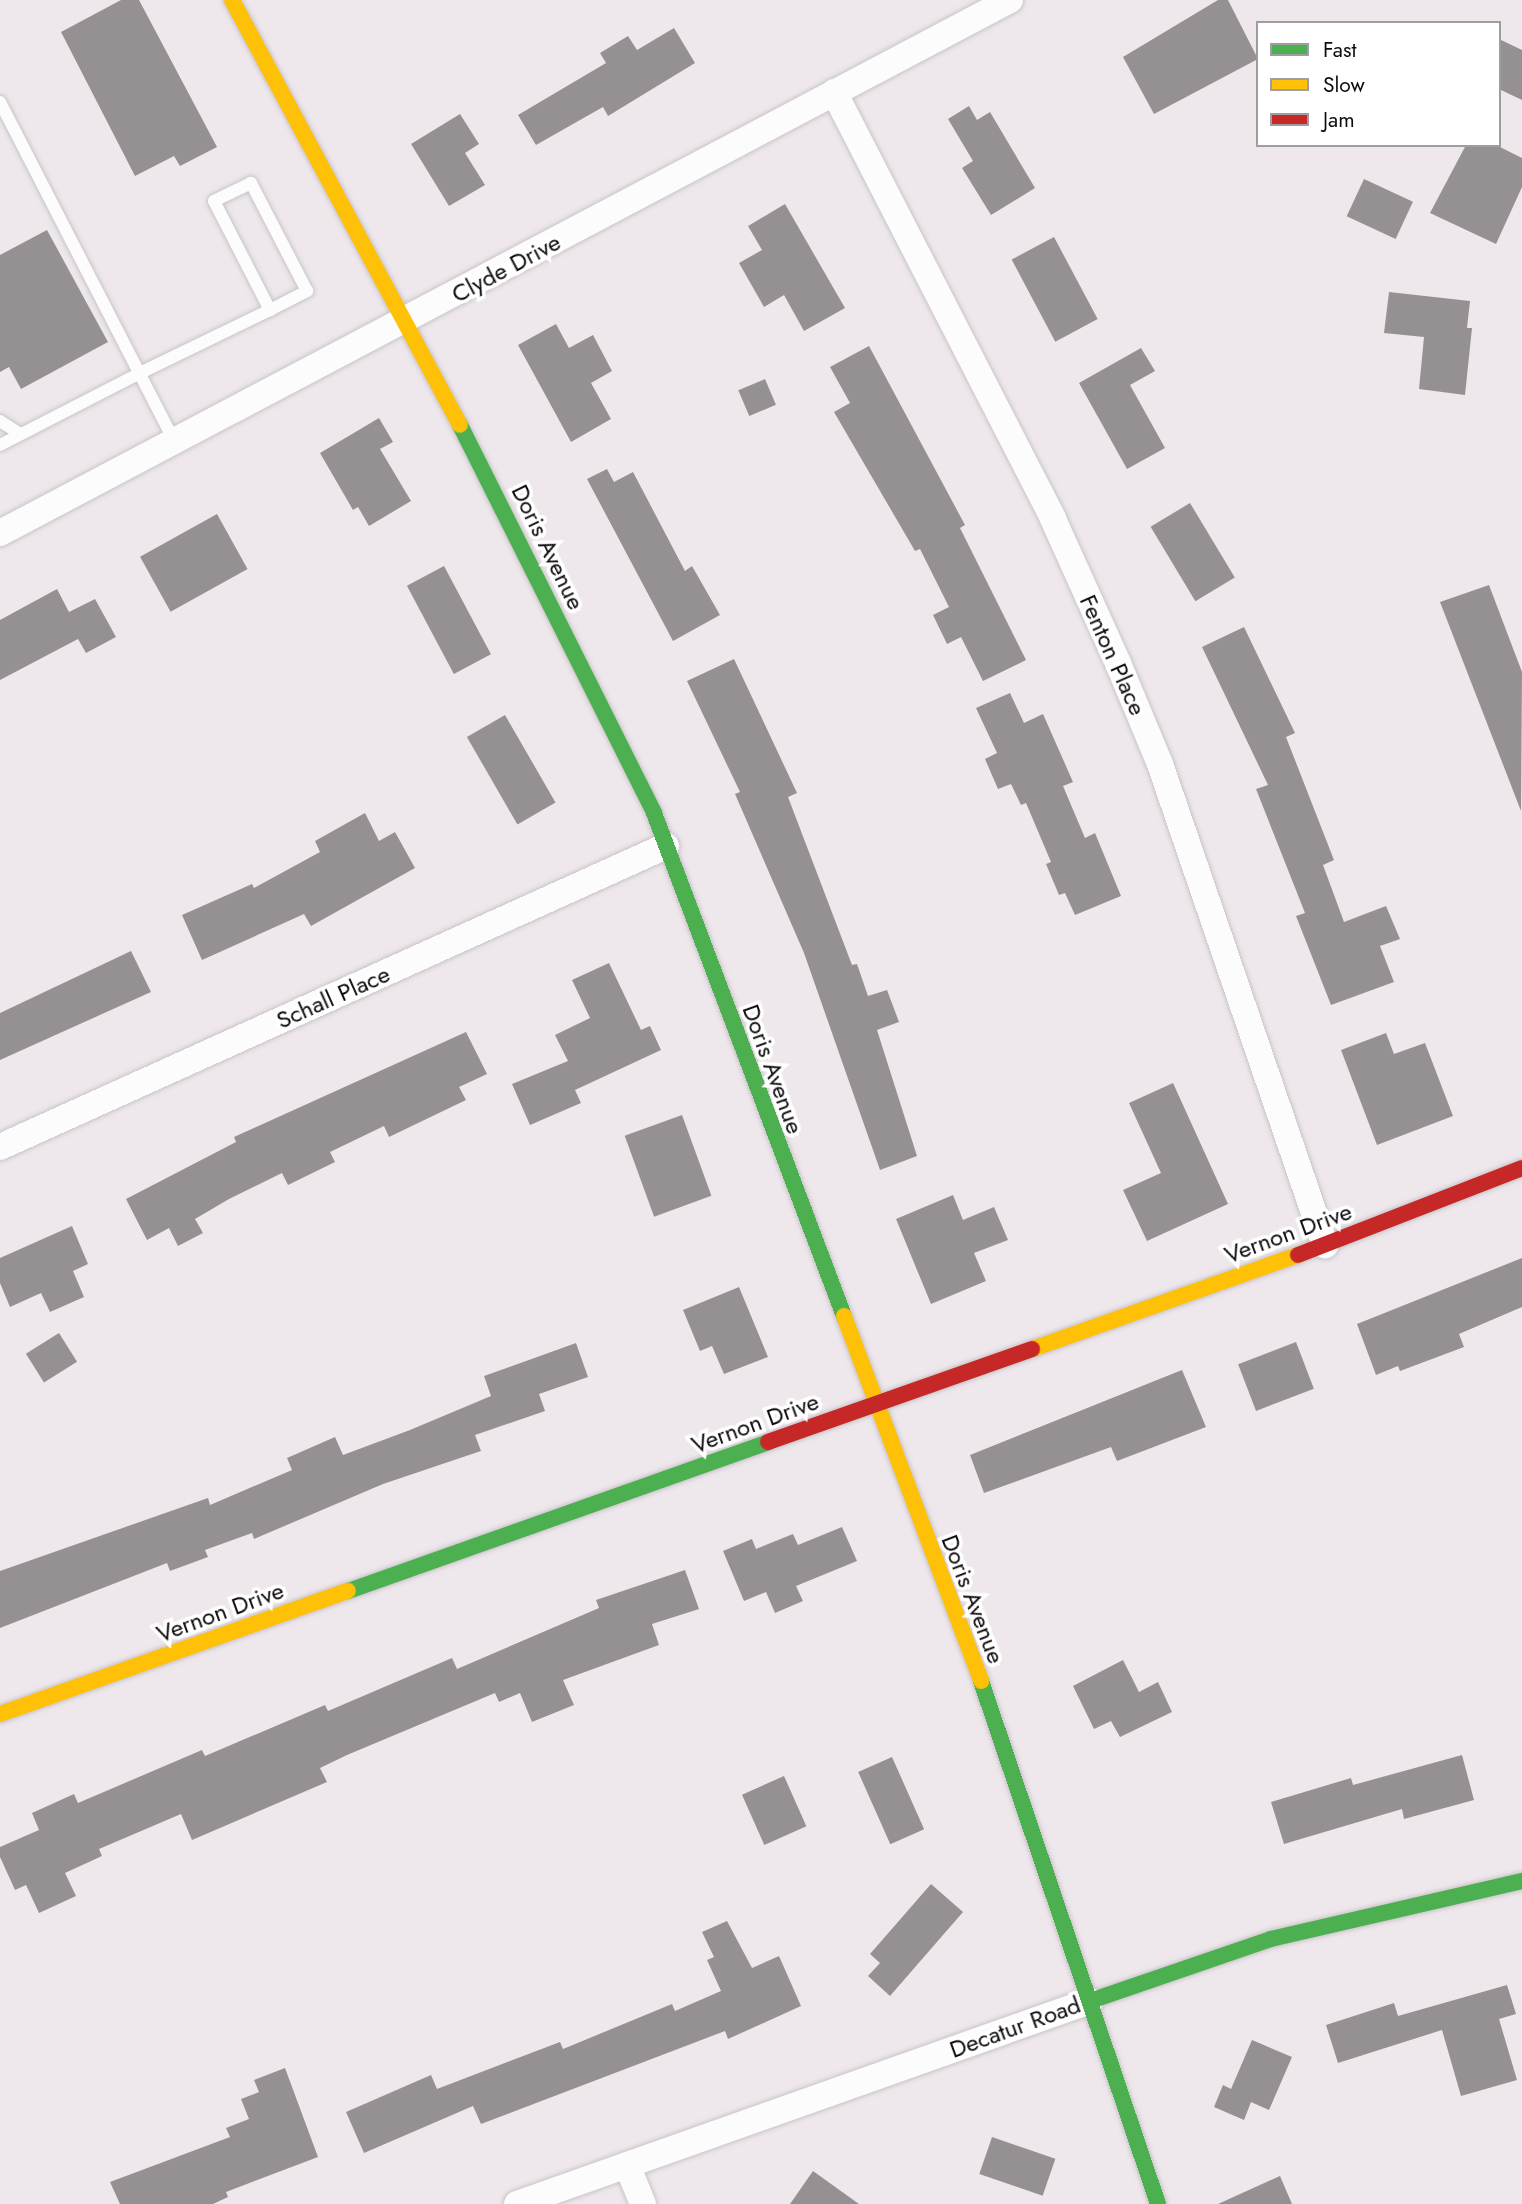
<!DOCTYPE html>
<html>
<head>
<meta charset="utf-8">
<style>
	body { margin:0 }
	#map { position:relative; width:1522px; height:2204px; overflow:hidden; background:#eee8ed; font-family:Jost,sans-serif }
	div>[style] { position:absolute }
	.building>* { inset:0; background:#959193; transform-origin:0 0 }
	.roads { filter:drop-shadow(0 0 2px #c9c4c8) drop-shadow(0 0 2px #c9c4c8) }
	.lane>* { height:12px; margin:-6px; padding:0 6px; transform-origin:6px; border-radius:6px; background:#fcfcfc }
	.street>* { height:26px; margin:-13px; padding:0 13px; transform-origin:13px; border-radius:13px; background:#fcfcfc }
	.fast>* { height:16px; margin:-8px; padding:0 8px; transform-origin:8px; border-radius:8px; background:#4caf50 }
	.slow>* { height:16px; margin:-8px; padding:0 8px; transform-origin:8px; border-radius:8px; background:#ffc107 }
	.jam>* { height:16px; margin:-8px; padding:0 8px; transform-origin:8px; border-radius:8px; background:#c62828 }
	span { translate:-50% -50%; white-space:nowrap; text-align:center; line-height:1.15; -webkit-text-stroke:7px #fff; paint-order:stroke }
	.street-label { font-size:24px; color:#0e0b0e }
	.legend { position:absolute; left:1256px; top:21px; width:245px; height:126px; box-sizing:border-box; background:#fff; border:2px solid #9f9d9f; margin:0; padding:9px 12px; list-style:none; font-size:21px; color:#0e0b0e }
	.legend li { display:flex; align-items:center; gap:14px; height:35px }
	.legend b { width:35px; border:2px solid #9f9d9f }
</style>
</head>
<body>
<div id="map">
	<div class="building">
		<div style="clip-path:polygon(121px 0,139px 0,217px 147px,180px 166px,174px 156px,135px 176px,61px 32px)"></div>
		<div style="clip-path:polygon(1218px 0,1228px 0,1258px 59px,1154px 114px,1123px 57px)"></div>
		<div style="clip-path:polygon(674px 28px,695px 63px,608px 116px,603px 107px,536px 145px,518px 115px,606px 63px,600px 53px,628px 36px,637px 50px)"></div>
		<div style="clip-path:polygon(1499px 39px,1522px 50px,1522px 100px,1499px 89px)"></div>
		<div style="clip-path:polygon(969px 106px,977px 120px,990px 112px,1035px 188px,991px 215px,962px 168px,973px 161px,948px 119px)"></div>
		<div style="clip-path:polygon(460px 114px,479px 144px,465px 153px,485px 185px,449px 206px,411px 144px)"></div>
		<div style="clip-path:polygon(1466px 145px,1496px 145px,1522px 158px,1522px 187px,1496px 244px,1430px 213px)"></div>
		<div style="left:1364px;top:179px;width:54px;height:41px;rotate:25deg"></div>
		<div style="clip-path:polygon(785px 204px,845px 308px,804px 331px,784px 295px,764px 307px,739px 263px,762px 250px,748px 226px)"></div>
		<div style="clip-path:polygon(47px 230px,108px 342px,21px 389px,9px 367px,0 372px,0 255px)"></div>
		<div style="left:1054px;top:237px;width:93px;height:48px;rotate:62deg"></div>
		<div style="clip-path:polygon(1389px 292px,1470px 301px,1467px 328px,1472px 328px,1465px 395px,1419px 389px,1424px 337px,1384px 333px)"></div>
		<div style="clip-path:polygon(556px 324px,569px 348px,593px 335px,612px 371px,591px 383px,611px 419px,571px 442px,518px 345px)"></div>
		<div style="clip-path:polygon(869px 346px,965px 525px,960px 528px,1026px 660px,983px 681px,961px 637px,947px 644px,933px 615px,949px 607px,920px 549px,915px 551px,834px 412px,850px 403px,830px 367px)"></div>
		<div style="clip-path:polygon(1141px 348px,1155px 371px,1130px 385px,1165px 448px,1127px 469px,1079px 383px)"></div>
		<div style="left:765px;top:379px;width:28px;height:29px;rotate:67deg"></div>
		<div style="clip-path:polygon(379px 418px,393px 442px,380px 449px,411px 501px,369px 526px,358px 507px,353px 510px,320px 453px)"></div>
		<div style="clip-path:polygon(607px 469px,614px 482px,633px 472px,685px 571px,692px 566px,720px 615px,673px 641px,587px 479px)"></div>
		<div style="left:1190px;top:503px;width:87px;height:46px;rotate:59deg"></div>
		<div style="left:217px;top:514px;width:63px;height:88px;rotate:61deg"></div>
		<div style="left:444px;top:566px;width:100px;height:42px;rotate:62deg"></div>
		<div style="clip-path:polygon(1489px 585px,1522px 672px,1521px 811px,1440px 602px)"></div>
		<div style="clip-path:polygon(57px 589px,69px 612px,95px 599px,116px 637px,86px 653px,78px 639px,0 680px,0 620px)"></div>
		<div style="clip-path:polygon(1244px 627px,1295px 733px,1286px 737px,1334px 860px,1323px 865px,1344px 922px,1386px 906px,1400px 939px,1380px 946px,1394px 982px,1331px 1005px,1296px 916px,1305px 913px,1256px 789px,1268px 785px,1202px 647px)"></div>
		<div style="clip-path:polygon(734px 659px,797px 793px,788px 797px,852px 965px,857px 964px,868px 996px,887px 990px,899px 1022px,877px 1030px,917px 1156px,880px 1170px,804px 953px,735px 794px,740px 792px,687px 681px)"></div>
		<div style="clip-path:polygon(1010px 693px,1024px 723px,1043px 714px,1073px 782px,1063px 786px,1085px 838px,1095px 833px,1121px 896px,1075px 915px,1065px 893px,1059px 895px,1046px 864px,1051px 862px,1026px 803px,1021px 805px,1011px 784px,998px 789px,985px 759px,997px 753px,976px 708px)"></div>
		<div style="left:505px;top:715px;width:101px;height:44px;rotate:60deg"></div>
		<div style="clip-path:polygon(365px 813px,379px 841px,395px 832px,415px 868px,311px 926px,304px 914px,202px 960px,182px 915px,252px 884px,254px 888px,320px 852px,315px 841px)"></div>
		<div style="clip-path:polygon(131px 951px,151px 992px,0 1060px,0 1013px)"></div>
		<div style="clip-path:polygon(609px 963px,641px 1030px,650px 1026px,661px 1050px,575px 1090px,581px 1103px,530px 1125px,512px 1084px,568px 1061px,555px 1035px,590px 1018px,572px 980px)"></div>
		<div style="clip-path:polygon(466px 1032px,487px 1074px,459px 1087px,466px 1100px,389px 1137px,384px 1126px,330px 1152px,335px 1162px,288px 1185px,282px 1173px,229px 1199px,195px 1219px,203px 1233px,178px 1246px,169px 1228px,147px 1240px,126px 1199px,236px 1142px,234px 1137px)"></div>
		<div style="clip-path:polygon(1386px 1033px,1394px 1054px,1425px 1043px,1453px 1116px,1377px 1145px,1341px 1050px)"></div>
		<div style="clip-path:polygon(1173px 1083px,1228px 1204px,1147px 1241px,1123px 1190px,1161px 1173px,1129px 1103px)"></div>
		<div style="left:682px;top:1115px;width:86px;height:61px;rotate:70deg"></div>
		<div style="clip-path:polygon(953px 1195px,963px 1220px,994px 1207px,1008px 1240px,974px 1253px,986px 1281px,931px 1304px,896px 1219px)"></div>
		<div style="clip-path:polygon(72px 1226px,88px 1264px,73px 1271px,84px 1297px,50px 1312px,41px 1293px,10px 1307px,0 1283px,0 1258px)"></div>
		<div style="clip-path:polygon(1522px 1258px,1522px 1307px,1459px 1334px,1464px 1347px,1400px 1371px,1398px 1366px,1376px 1375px,1357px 1324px)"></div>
		<div style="clip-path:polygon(739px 1287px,768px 1357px,724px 1374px,712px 1346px,700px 1351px,683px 1310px)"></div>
		<div style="left:59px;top:1333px;width:34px;height:39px;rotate:58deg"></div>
		<div style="left:1296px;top:1342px;width:50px;height:62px;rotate:69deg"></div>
		<div style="clip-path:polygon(576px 1343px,588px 1377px,539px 1394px,545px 1411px,475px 1435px,481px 1451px,383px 1484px,254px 1539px,252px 1533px,205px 1550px,208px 1557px,170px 1571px,167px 1563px,0 1628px,0 1571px,208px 1498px,210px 1505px,292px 1470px,287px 1458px,335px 1437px,343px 1455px,410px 1430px,491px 1396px,484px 1376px)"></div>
		<div style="clip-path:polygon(1182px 1370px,1206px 1427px,1117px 1461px,1111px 1447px,984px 1493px,970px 1455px)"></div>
		<div style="clip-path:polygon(842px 1527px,857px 1561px,796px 1586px,803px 1601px,775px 1613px,766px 1592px,744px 1601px,723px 1551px,752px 1539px,756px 1549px,793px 1534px,798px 1545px)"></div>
		<div style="clip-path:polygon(685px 1570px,699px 1609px,652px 1624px,659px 1645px,563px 1680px,574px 1705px,532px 1722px,520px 1693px,499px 1702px,495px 1693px,347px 1755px,320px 1768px,327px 1782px,192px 1840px,181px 1814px,99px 1849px,102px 1856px,65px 1873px,76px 1896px,39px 1913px,26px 1885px,15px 1890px,0 1857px,0 1847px,39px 1830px,32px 1813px,74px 1794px,78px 1803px,202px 1750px,205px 1756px,325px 1705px,328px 1711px,452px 1658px,457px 1669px,599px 1608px,596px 1600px)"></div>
		<div style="clip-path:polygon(1123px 1660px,1139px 1692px,1158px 1682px,1172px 1712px,1120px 1737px,1111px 1721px,1094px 1729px,1073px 1686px)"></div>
		<div style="clip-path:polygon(1462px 1755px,1474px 1800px,1404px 1819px,1402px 1809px,1284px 1844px,1271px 1802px,1351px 1778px,1353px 1785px)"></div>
		<div style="left:892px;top:1757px;width:79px;height:37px;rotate:66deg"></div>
		<div style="left:784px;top:1776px;width:55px;height:46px;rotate:66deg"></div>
		<div style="clip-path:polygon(931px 1884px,963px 1912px,890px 1996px,868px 1976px,880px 1963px,870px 1954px)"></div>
		<div style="clip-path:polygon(727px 1921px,752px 1968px,779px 1956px,801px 2006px,728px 2039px,725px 2031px,481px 2124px,473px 2106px,364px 2153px,346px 2112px,431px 2075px,437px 2089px,560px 2042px,563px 2049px,672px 2004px,675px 2011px,721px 1991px,707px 1960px,714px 1957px,702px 1932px)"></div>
		<div style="clip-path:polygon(1507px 1985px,1516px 2014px,1499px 2019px,1517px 2080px,1461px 2096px,1442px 2030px,1338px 2063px,1326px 2025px,1394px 2003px,1398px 2016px)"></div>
		<div style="clip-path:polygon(1252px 2040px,1292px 2057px,1269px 2110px,1251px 2102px,1244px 2120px,1214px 2107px,1223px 2085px,1231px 2089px)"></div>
		<div style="clip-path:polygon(285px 2068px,318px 2157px,226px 2192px,228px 2197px,213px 2204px,120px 2204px,110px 2182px,230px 2137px,226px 2128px,249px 2119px,241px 2099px,259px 2092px,254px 2080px)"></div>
		<div style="left:992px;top:2137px;width:67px;height:39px;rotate:19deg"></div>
		<div style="clip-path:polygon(813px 2171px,859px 2204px,790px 2204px)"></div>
		<div style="clip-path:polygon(1280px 2176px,1292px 2204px,1218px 2204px)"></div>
	</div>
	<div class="roads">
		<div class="lane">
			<div style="left:0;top:102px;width:382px;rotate:62.8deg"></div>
			<div style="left:0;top:421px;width:24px;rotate:33deg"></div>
			<div style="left:0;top:445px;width:157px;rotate:-27.2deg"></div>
			<div style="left:140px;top:373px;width:144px;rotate:-25.9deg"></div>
			<div style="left:270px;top:310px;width:42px;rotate:-27.2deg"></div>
			<div style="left:307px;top:291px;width:122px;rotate:-117.4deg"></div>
			<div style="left:251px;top:183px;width:41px;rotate:154.1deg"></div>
			<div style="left:214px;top:201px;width:123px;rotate:62.8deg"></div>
		</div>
		<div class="street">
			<div style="left:834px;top:92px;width:480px;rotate:62.8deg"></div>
			<div style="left:1053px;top:519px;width:158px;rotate:65.7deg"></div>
			<div style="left:1118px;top:663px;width:109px;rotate:67.4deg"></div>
			<div style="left:1160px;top:764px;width:509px;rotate:71.07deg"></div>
			<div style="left:0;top:533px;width:1142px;rotate:-27.82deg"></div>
			<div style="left:0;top:1147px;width:731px;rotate:-24.32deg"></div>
			<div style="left:627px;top:2165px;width:42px;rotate:67.7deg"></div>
			<div style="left:517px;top:2204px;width:608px;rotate:-19.51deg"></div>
		</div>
		<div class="fast">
			<div style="left:460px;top:425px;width:434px;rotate:63.4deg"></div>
			<div style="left:654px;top:813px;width:538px;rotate:69.31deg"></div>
			<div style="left:348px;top:1591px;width:446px;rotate:-19.5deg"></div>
			<div style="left:981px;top:1681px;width:552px;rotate:71.3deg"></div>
			<div style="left:1090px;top:2001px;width:191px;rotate:-18.9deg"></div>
			<div style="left:1271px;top:1939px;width:258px;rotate:-13deg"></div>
		</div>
		<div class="slow">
			<div style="left:232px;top:0;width:482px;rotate:61.8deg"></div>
			<div style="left:844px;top:1316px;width:390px;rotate:69.4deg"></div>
			<div style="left:1032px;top:1349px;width:282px;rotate:-19.5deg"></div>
			<div style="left:0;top:1714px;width:369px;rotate:-19.5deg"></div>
		</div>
		<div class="jam">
			<div style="left:1298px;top:1255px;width:240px;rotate:-21.2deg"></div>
			<div style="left:768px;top:1442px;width:280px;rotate:-19.4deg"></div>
		</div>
	</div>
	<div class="street-label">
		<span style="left:506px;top:268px;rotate:-28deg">Clyde Drive</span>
		<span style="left:548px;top:547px;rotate:64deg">Doris Avenue</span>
		<span style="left:1113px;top:655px;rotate:66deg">Fenton Place</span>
		<span style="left:333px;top:997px;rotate:-24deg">Schall Place</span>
		<span style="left:773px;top:1069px;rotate:70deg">Doris Avenue</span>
		<span style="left:1288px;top:1233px;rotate:-20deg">Vernon Drive</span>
		<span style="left:755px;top:1423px;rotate:-20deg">Vernon Drive</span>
		<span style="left:973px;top:1599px;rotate:69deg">Doris Avenue</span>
		<span style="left:220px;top:1612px;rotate:-20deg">Vernon Drive</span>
		<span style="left:1015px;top:2027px;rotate:-20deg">Decatur Road</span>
	</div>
	<ul class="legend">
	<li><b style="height:9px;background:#4caf50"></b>Fast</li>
	<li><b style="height:9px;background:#ffc107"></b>Slow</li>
	<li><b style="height:9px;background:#c62828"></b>Jam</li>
	</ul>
</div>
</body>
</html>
